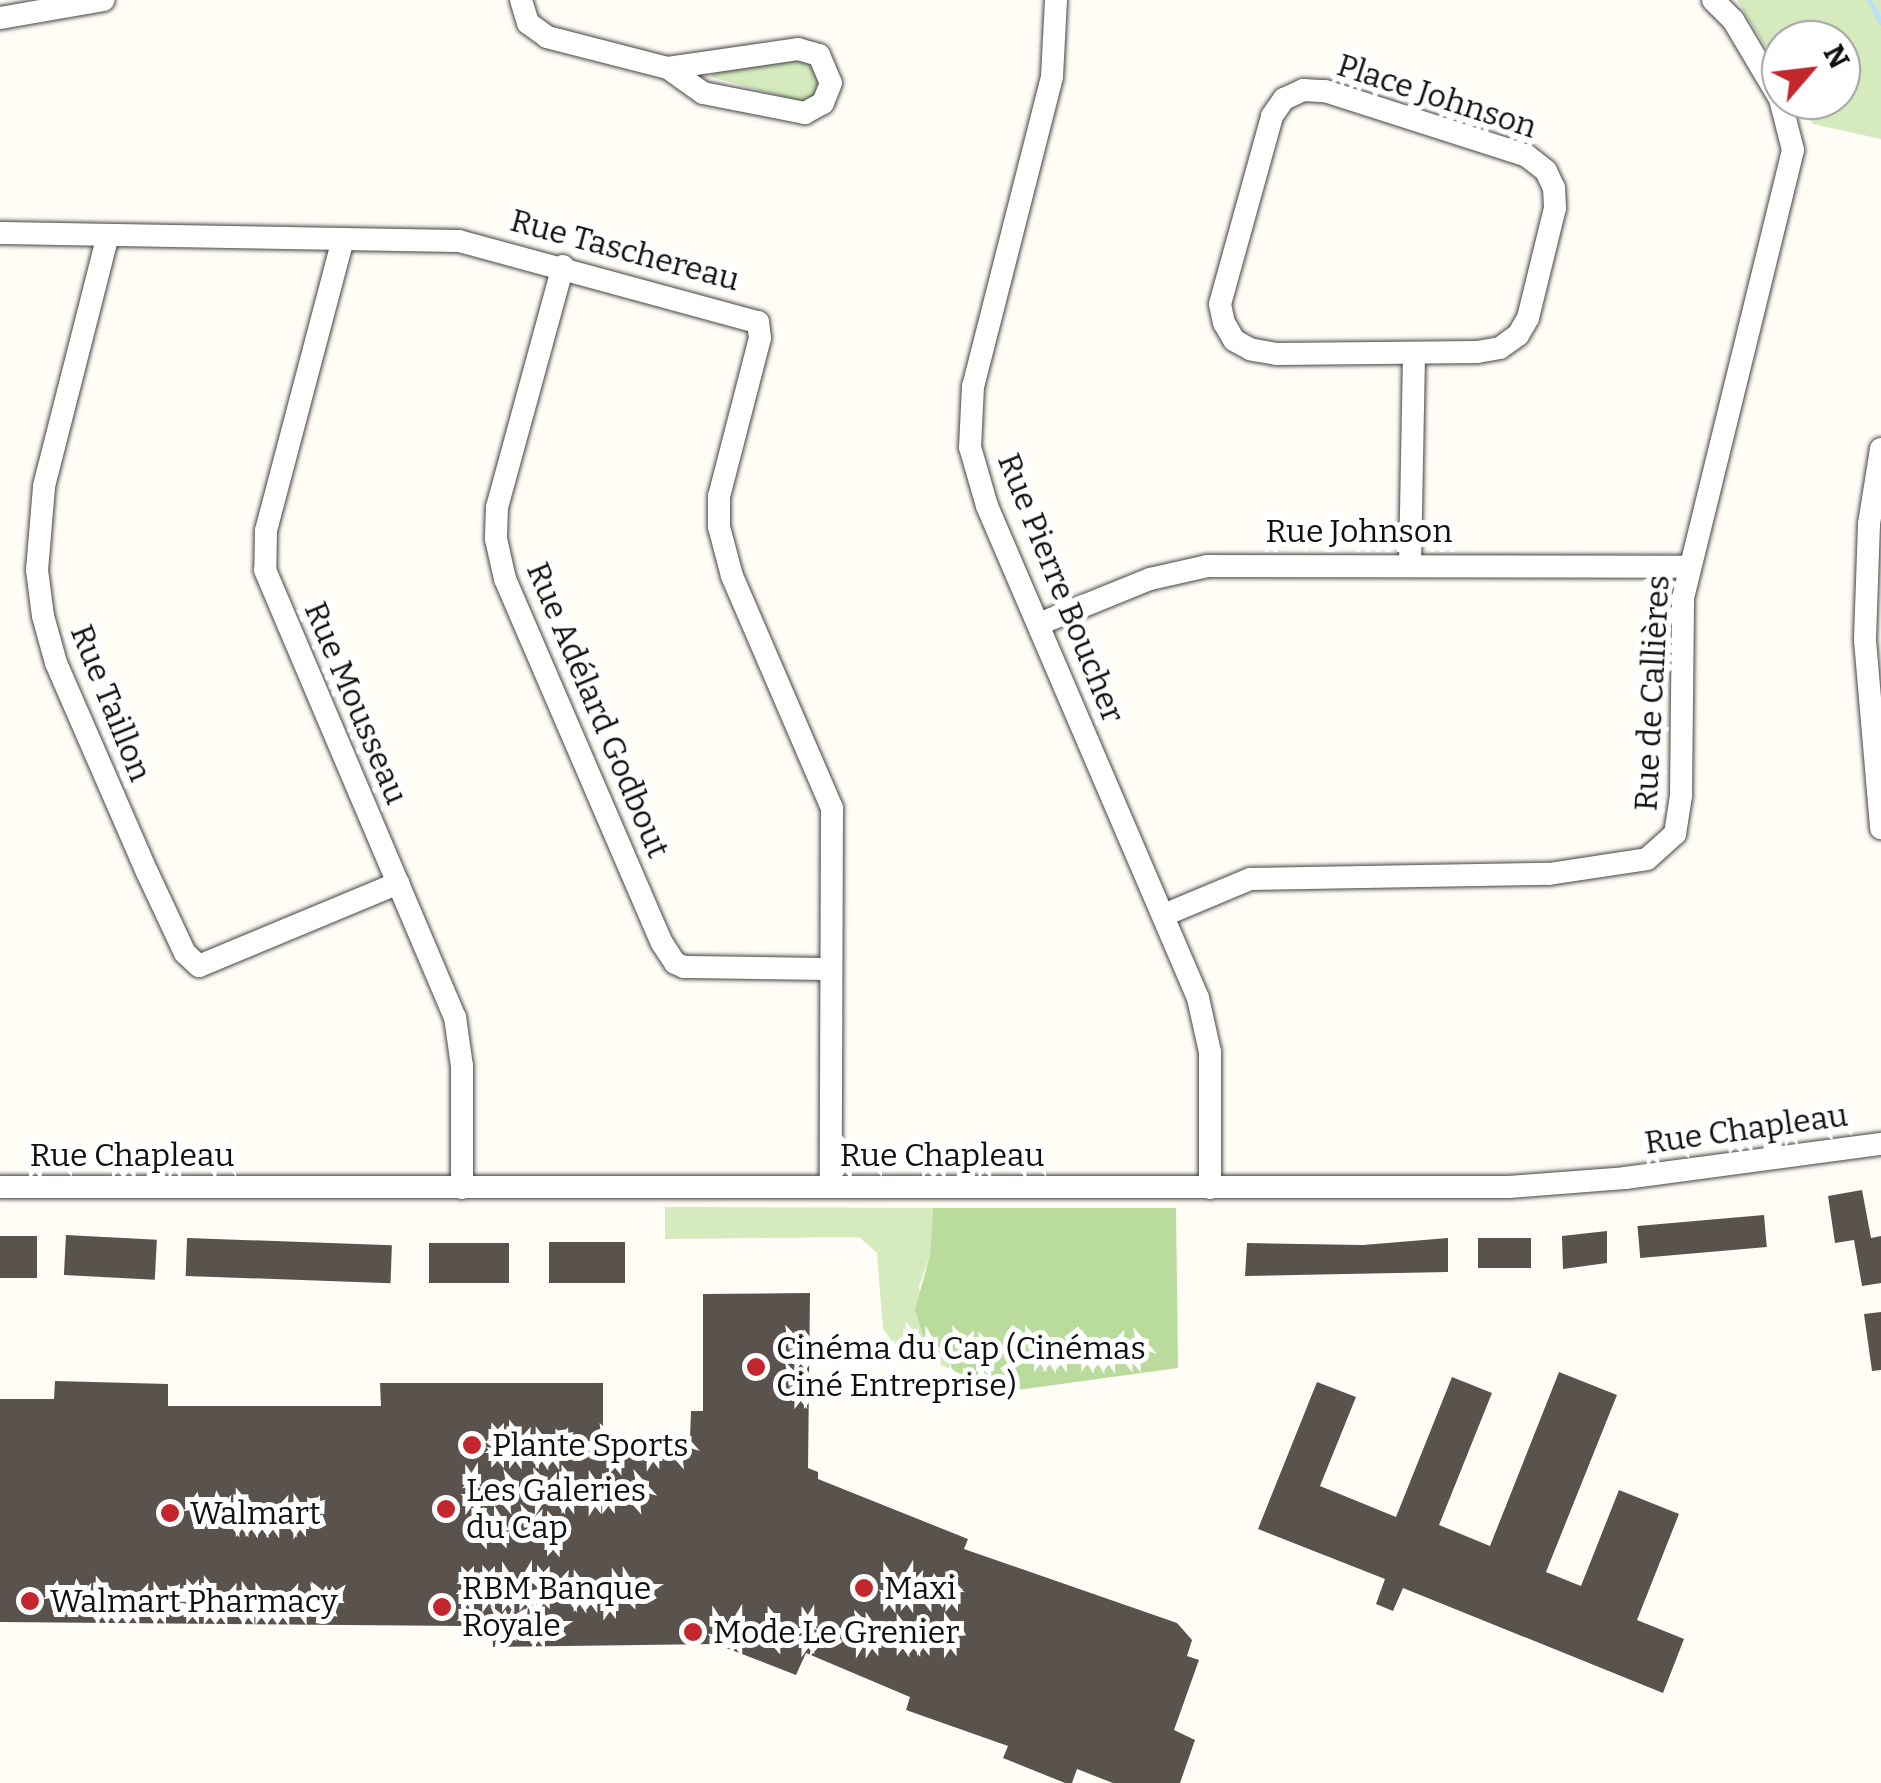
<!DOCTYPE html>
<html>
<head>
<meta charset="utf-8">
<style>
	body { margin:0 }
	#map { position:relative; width:1881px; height:1783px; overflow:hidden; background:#fffdf5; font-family:Bitter,serif }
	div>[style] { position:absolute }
	.green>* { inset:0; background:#d5ebbd }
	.forest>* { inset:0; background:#b9dc9c }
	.stream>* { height:5px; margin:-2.5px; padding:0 2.5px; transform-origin:2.5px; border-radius:2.5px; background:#b9e0f7 }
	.building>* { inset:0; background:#5a524d; transform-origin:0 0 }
	.roads { filter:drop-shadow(0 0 2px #444) drop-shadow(0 0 2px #444) }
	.minor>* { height:22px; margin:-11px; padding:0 11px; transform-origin:11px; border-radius:11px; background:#fff }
	.dots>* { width:28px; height:28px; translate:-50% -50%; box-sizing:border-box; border:5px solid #fff; border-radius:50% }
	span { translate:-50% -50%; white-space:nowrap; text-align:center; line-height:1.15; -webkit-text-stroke:10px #fff; paint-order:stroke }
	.street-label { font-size:32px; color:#111 }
	.poi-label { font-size:32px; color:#111 }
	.left { translate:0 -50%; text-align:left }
	.north { position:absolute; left:1761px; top:20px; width:100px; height:100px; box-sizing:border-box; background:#fff; border:2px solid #a0a0a0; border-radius:50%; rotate:62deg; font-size:28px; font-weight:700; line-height:40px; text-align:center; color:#111 }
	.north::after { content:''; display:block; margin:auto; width:35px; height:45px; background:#c4262e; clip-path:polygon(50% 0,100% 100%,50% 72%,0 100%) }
</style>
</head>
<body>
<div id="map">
	<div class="green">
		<div style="clip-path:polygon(1737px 0,1881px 0,1881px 139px,1813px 124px,1798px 100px,1841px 100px,1841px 40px,1781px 40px,1781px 72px)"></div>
		<div style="clip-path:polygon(796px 58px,810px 62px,820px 80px,815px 94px,803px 102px,711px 77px,715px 71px)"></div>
		<div style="clip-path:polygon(665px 1207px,933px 1208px,930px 1255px,919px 1286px,924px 1339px,952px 1363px,950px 1369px,895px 1345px,883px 1329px,877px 1253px,859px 1237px,665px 1239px)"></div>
	</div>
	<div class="forest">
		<div style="clip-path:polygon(933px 1208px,1176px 1208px,1178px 1368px,1017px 1390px,991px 1388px,950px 1369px,952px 1363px,924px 1339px,915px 1310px,930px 1255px)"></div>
	</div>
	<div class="stream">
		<div style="left:1869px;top:0;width:26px;rotate:62deg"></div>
	</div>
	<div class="building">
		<div style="clip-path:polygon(1862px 1190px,1871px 1238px,1881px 1236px,1881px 1283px,1862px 1286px,1854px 1240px,1835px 1243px,1828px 1196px)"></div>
		<div style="left:1764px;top:1215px;width:32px;height:127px;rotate:85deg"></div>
		<div style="clip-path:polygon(1607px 1231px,1607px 1263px,1563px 1269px,1562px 1236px)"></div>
		<div style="left:66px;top:1235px;width:91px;height:40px;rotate:3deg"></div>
		<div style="left:0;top:1236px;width:37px;height:42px"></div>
		<div style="left:187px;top:1238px;width:205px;height:38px;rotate:2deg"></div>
		<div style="clip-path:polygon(1448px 1238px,1448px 1272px,1245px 1276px,1247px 1243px,1363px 1245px)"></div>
		<div style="left:1531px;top:1238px;width:30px;height:53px;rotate:90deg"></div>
		<div style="left:549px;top:1242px;width:76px;height:41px"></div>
		<div style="left:509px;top:1243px;width:40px;height:80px;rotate:90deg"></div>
		<div style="clip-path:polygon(810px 1293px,808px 1468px,818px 1472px,818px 1479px,968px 1539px,964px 1549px,1177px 1623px,1192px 1640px,1187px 1656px,1199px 1660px,1174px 1730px,1195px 1740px,1180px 1783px,1113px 1783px,1077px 1769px,1072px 1783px,1065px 1783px,1003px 1758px,1008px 1746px,906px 1710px,910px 1697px,806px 1653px,796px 1675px,716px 1644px,493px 1647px,492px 1628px,467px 1626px,0 1622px,0 1399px,54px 1399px,55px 1381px,168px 1384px,168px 1406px,381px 1406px,380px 1383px,603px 1383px,603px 1438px,690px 1438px,691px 1411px,703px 1411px,703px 1294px)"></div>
		<div style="clip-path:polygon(1881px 1312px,1881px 1370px,1872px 1371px,1864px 1314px)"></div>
		<div style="clip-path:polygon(1559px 1372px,1617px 1395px,1546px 1572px,1581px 1586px,1619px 1490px,1679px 1514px,1637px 1620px,1684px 1639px,1663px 1693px,1403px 1588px,1393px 1611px,1376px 1604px,1385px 1579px,1258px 1529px,1317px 1382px,1356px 1397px,1320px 1486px,1396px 1517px,1452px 1377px,1492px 1393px,1439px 1525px,1490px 1546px)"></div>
	</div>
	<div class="roads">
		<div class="minor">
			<div style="left:521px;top:0;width:24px;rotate:73deg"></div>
			<div style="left:528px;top:23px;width:24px;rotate:36deg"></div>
			<div style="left:547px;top:37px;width:125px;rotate:14.4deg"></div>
			<div style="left:1056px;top:0;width:77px;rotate:93deg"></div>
			<div style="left:1052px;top:77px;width:319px;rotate:104.3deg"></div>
			<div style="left:973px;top:386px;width:61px;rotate:92.8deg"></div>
			<div style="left:970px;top:447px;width:61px;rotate:73.9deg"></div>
			<div style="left:987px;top:506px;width:535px;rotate:66.79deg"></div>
			<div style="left:1198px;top:998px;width:55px;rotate:77.5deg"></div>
			<div style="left:1210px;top:1052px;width:136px;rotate:90deg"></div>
			<div style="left:0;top:18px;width:105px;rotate:-9.9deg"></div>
			<div style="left:798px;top:49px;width:22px;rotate:16deg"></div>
			<div style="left:819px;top:55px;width:30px;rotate:67deg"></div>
			<div style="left:831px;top:83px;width:22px;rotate:112deg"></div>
			<div style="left:823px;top:103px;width:21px;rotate:151deg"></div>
			<div style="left:805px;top:113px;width:104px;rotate:-168.9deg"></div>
			<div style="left:703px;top:93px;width:43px;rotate:-144.5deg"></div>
			<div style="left:668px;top:68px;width:131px;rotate:-8.3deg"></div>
			<div style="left:1303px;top:90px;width:22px;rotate:3deg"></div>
			<div style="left:1325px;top:91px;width:212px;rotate:17.8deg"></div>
			<div style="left:1527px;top:156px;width:24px;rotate:38deg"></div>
			<div style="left:1546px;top:171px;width:19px;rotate:65deg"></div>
			<div style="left:1554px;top:188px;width:20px;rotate:87deg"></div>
			<div style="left:1555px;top:208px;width:113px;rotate:103.8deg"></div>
			<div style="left:1528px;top:318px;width:20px;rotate:120deg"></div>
			<div style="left:1518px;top:335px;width:22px;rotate:144deg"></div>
			<div style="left:1500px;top:348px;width:23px;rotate:170deg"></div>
			<div style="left:1477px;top:352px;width:200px;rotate:179.4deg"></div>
			<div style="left:1277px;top:354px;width:27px;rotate:-170deg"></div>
			<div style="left:1250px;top:349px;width:18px;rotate:-151deg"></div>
			<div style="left:1234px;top:340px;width:20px;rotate:-120deg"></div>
			<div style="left:1224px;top:323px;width:19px;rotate:-102deg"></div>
			<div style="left:1220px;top:304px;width:195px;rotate:-74.5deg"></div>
			<div style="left:1272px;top:116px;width:21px;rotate:-55deg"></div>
			<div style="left:1284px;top:99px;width:21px;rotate:-25deg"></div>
			<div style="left:0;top:233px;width:459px;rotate:1deg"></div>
			<div style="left:459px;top:241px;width:310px;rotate:15.2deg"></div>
			<div style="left:758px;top:322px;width:16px;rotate:83deg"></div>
			<div style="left:760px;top:338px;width:163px;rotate:104.5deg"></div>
			<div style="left:719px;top:496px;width:31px;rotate:90deg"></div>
			<div style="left:719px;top:527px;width:51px;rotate:75.1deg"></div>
			<div style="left:732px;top:576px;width:253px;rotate:66.7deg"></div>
			<div style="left:832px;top:808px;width:379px;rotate:90.2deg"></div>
			<div style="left:108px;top:235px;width:260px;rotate:104.3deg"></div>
			<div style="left:44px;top:487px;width:83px;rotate:94.8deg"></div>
			<div style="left:37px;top:570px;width:46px;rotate:82.6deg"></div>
			<div style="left:43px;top:616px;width:49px;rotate:74.5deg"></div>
			<div style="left:56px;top:663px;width:228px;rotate:66.5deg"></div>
			<div style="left:147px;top:872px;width:89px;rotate:64.9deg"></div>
			<div style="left:185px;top:953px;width:19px;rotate:43deg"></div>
			<div style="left:199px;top:966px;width:216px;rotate:-22.6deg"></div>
			<div style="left:343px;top:239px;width:302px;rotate:104.8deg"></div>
			<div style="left:266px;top:531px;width:39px;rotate:91deg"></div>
			<div style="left:265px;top:570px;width:486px;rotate:67deg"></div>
			<div style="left:455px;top:1017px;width:49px;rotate:81.9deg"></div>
			<div style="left:462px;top:1066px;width:122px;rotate:90deg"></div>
			<div style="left:563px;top:266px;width:250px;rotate:105.3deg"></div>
			<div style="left:497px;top:507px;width:32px;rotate:92deg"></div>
			<div style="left:496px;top:539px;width:41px;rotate:77.3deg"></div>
			<div style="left:505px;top:579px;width:396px;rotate:66.7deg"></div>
			<div style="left:662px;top:943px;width:24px;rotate:57deg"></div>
			<div style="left:675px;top:963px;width:10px;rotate:24deg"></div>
			<div style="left:684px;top:967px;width:147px;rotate:0.8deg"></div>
			<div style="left:1881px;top:449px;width:76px;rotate:99.1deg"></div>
			<div style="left:1869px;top:524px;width:116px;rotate:92deg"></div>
			<div style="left:1865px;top:640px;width:189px;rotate:85.1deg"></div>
			<div style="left:1410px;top:564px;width:211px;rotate:-88.9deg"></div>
			<div style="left:1039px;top:624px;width:120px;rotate:-22.1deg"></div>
			<div style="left:1150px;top:579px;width:58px;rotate:-12.8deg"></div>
			<div style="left:1207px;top:566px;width:483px;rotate:0.1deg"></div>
			<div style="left:1164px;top:915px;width:93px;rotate:-22.7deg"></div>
			<div style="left:1250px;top:879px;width:299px;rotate:-1deg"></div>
			<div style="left:1549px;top:874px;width:99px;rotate:-8.7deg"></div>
			<div style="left:1647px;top:859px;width:38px;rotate:-42deg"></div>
			<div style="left:1675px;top:834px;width:39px;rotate:-81deg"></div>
			<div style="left:1681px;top:795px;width:197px;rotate:-89.4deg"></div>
			<div style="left:1683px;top:598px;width:461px;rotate:-76.2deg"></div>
			<div style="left:1793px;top:150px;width:53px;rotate:-104.3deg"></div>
			<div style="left:1780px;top:99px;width:92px;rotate:-120.7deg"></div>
			<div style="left:1733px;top:20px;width:28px;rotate:-135deg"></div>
			<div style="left:0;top:1187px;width:1509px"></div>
			<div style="left:1509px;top:1187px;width:116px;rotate:-4.4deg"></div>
			<div style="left:1625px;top:1178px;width:258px;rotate:-7.6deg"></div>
		</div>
	</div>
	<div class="dots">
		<div style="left:756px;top:1367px;background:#c4262e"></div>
		<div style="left:472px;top:1445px;background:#c4262e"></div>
		<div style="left:446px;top:1509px;background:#c4262e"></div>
		<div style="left:170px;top:1513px;background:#c4262e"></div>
		<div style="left:864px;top:1588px;background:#c4262e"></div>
		<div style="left:30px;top:1601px;background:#c4262e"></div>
		<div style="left:442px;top:1607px;background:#c4262e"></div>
		<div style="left:693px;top:1632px;background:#c4262e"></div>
	</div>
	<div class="street-label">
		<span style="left:1437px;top:96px;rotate:18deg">Place Johnson</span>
		<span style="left:625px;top:250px;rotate:15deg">Rue Taschereau</span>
		<span style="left:1359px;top:531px">Rue Johnson</span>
		<span style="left:1061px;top:588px;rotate:68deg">Rue Pierre Boucher</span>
		<span style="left:1652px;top:693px;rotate:-87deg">Rue de Callières</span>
		<span style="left:111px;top:703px;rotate:68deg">Rue Taillon</span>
		<span style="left:356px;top:703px;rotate:67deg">Rue Mousseau</span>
		<span style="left:598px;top:710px;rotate:67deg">Rue Adélard Godbout</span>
		<span style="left:1746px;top:1129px;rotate:-8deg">Rue Chapleau</span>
		<span style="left:132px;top:1155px">Rue Chapleau</span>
		<span style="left:942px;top:1155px">Rue Chapleau</span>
	</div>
	<div class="poi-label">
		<span class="left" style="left:776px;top:1367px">Cinéma du Cap (Cinémas<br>Ciné Entreprise)</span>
		<span class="left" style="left:492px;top:1445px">Plante Sports</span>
		<span class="left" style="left:466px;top:1509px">Les Galeries<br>du Cap</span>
		<span class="left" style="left:190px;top:1513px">Walmart</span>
		<span class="left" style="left:884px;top:1588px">Maxi</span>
		<span class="left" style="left:462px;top:1607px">RBM Banque<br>Royale</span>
		<span class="left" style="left:50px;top:1601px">Walmart Pharmacy</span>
		<span class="left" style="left:713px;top:1632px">Mode Le Grenier</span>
	</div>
	<div class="north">N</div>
</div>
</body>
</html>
